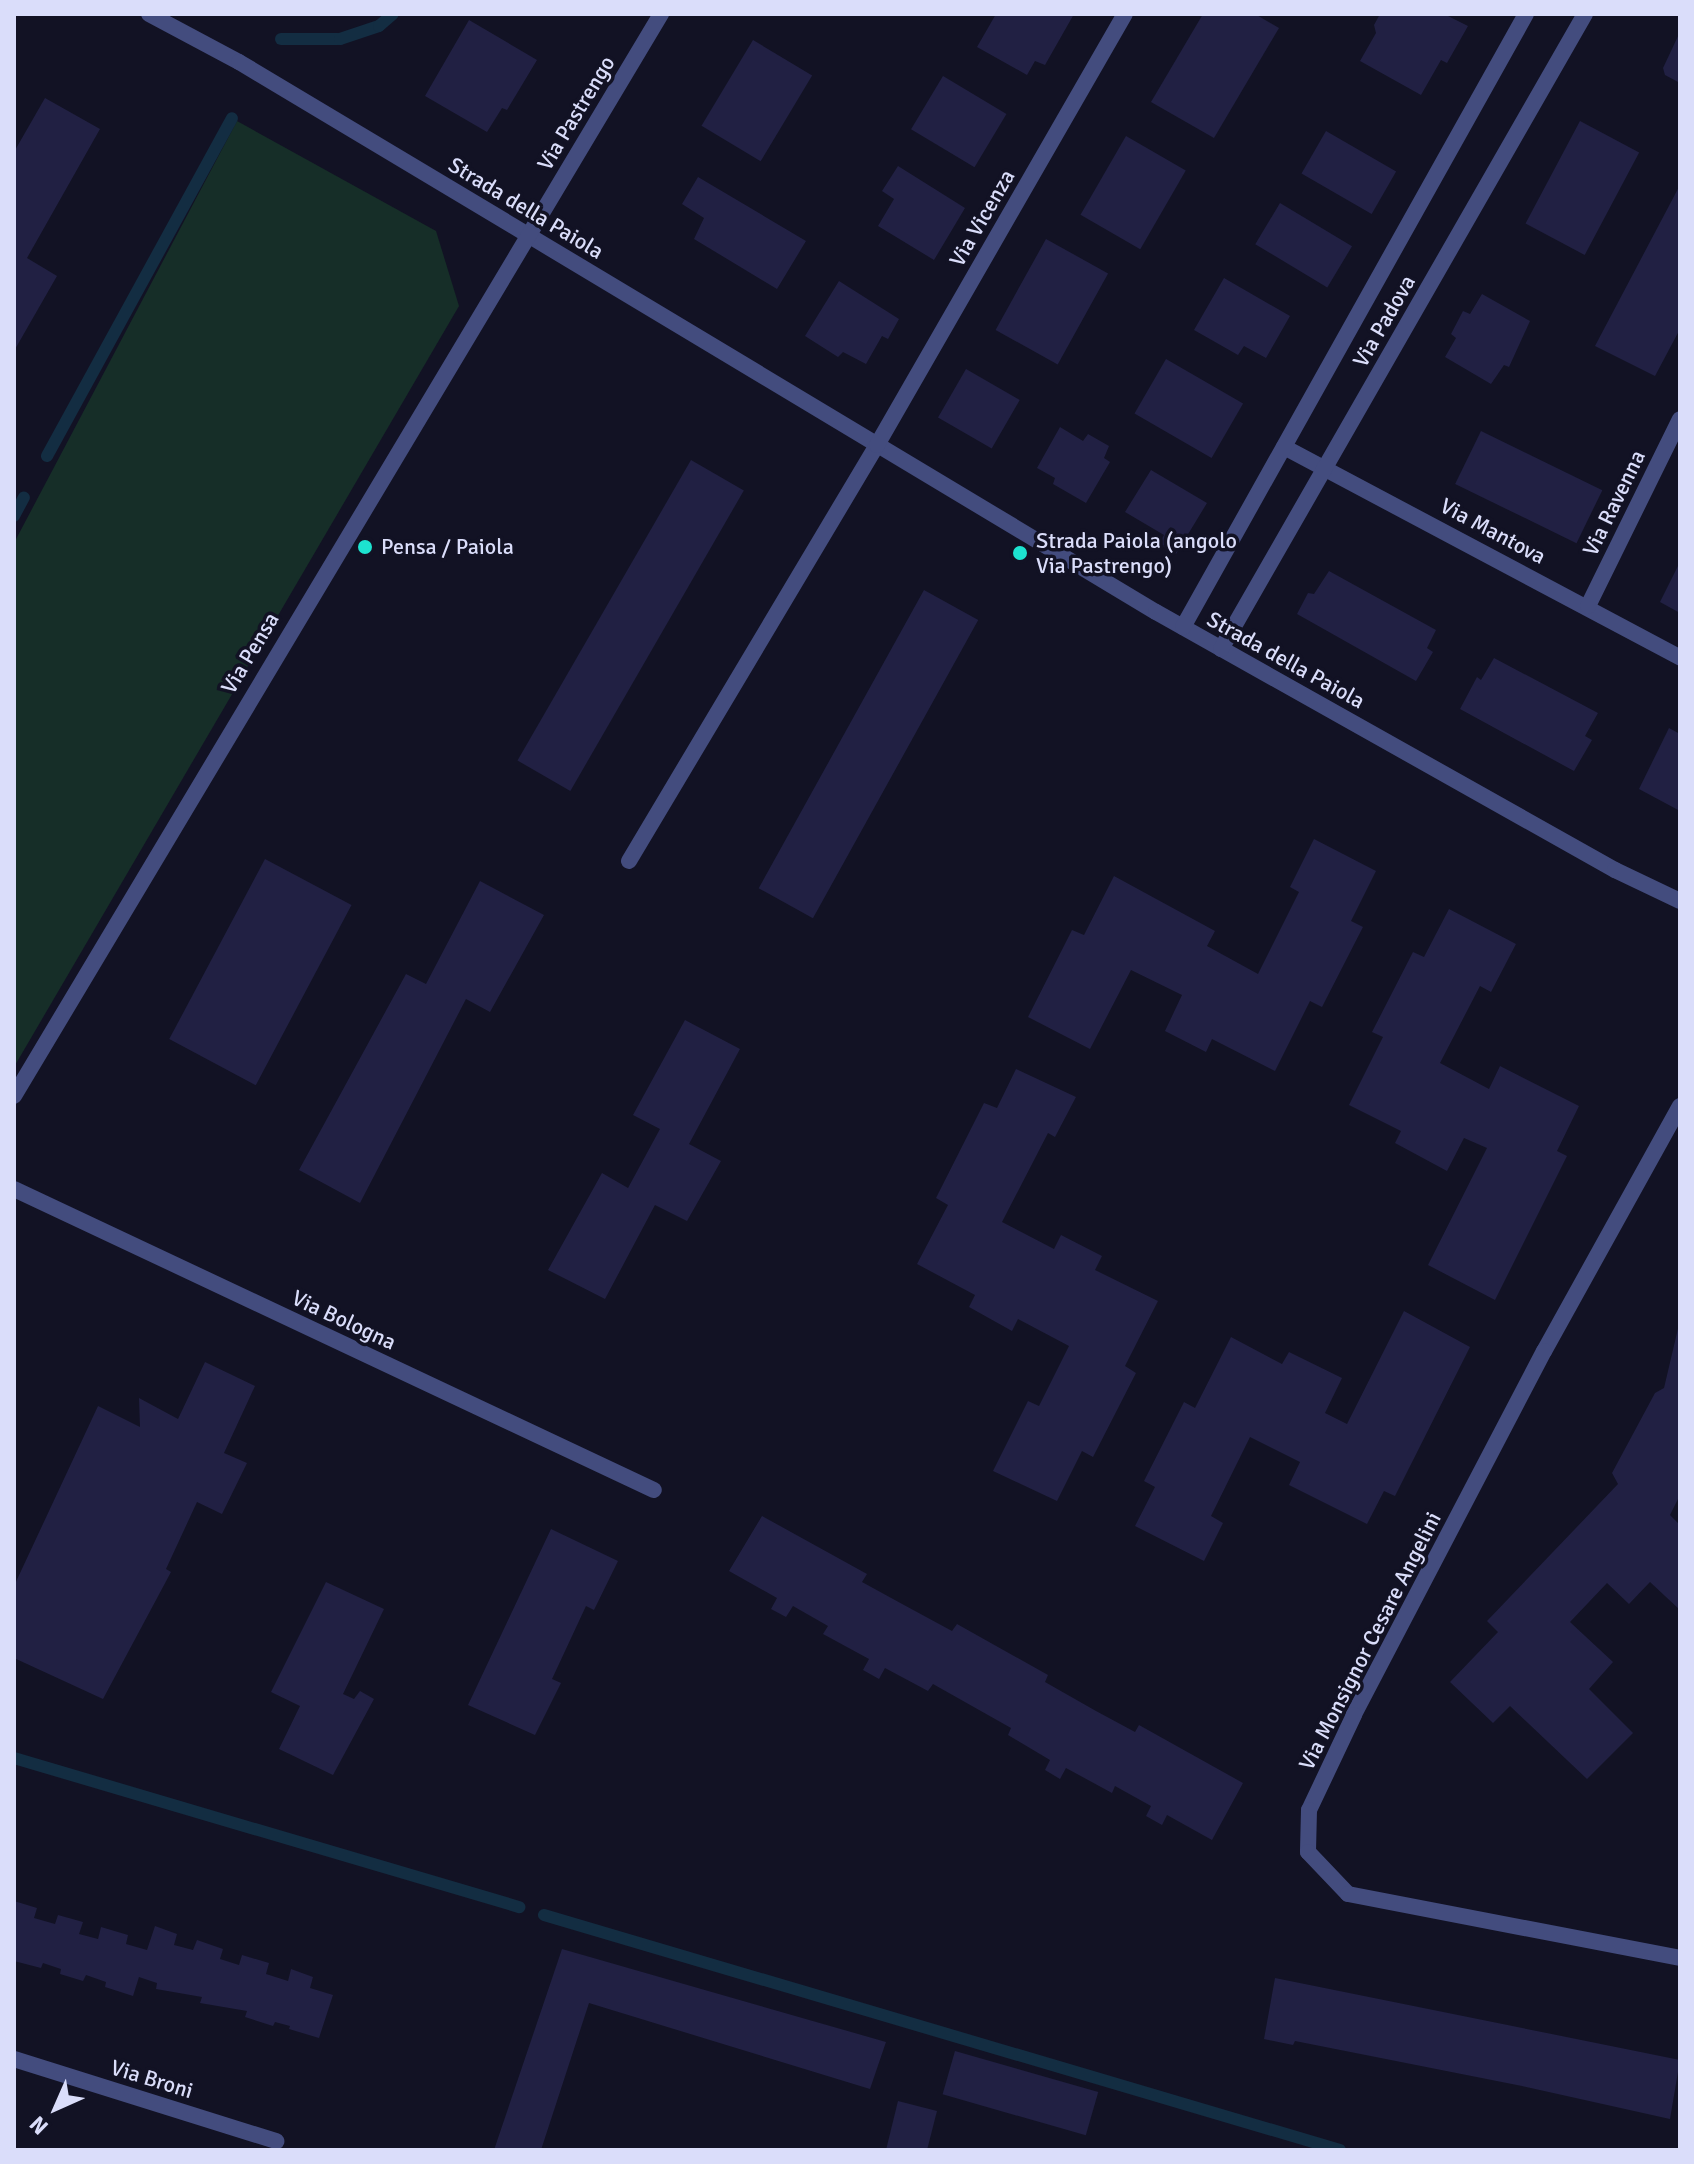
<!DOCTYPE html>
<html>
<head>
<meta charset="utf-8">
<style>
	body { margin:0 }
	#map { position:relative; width:1694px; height:2164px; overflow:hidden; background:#121224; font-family:Signika,sans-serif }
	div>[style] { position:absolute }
	.green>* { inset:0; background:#162e28 }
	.stream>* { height:12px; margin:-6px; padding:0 6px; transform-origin:6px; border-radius:6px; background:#132d42 }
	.building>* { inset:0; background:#212043; transform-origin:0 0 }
	.minor>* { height:16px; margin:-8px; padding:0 8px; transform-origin:8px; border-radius:8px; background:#434c7e }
	.tertiary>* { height:16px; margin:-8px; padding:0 8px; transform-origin:8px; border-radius:8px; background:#434c7e }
	.dots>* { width:22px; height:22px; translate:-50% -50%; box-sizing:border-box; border:4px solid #121224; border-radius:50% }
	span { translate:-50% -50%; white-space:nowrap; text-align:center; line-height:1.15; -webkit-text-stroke:7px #121224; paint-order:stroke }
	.street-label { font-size:22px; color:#daddfa }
	.poi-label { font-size:22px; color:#daddfa }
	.left { translate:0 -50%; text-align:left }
	.frame { position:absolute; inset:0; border:16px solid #daddfa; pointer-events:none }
	.north { position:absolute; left:16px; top:2068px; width:80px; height:80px; -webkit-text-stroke:6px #121224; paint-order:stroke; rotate:225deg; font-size:22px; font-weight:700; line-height:32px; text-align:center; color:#daddfa }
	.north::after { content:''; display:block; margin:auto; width:28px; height:36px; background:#daddfa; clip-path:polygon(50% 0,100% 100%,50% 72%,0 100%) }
</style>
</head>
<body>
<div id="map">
	<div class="green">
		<div style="clip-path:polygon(237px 121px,436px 231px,459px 306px,14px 1067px,14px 543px)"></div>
	</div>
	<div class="stream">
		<div style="left:281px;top:39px;width:59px"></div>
		<div style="left:340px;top:39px;width:41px;rotate:-18.4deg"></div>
		<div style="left:379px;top:26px;width:18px;rotate:-41deg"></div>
		<div style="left:47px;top:456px;width:385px;rotate:-61.3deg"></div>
		<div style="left:14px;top:516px;width:21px;rotate:-62deg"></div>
		<div style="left:14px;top:1758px;width:527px;rotate:16.44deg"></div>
		<div style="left:544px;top:1915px;width:830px;rotate:16.45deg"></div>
	</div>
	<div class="building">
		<div style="clip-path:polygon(996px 14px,1074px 14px,1045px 65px,1035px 61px,1027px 75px,977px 47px)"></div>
		<div style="clip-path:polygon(1203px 14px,1255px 14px,1279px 28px,1214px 138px,1151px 102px)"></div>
		<div style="clip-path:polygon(1380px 14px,1444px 14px,1468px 26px,1447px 63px,1441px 60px,1421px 95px,1360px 61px,1376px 33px,1374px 25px)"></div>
		<div style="clip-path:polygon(469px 20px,537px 60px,507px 110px,502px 108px,487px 132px,425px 96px)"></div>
		<div style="clip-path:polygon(1680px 32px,1680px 83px,1665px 75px,1663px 68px)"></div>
		<div style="left:753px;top:40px;width:69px;height:100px;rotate:31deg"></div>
		<div style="left:943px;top:76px;width:74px;height:62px;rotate:31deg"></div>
		<div style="clip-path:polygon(45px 98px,100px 129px,27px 258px,57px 276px,14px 351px,14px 152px)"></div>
		<div style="left:1580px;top:121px;width:67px;height:116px;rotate:28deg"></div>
		<div style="left:1326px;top:131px;width:81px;height:49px;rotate:30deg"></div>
		<div style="left:1126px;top:136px;width:69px;height:91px;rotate:30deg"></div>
		<div style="clip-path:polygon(898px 166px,965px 208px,934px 260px,878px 226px,894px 199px,882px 191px)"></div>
		<div style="clip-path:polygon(698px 177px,806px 241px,777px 289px,694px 239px,704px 218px,682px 204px)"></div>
		<div style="clip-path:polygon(1680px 185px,1680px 329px,1655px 376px,1595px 346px)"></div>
		<div style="left:1280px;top:203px;width:84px;height:48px;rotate:31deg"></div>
		<div style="left:1046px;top:239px;width:71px;height:104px;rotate:29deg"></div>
		<div style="clip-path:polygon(1224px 278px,1290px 316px,1266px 358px,1244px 346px,1238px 355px,1194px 330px)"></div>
		<div style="clip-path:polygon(839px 281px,899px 319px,888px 339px,882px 336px,866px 364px,843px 352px,838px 357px,805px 336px)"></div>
		<div style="clip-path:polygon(1482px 294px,1530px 321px,1509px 367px,1504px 365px,1491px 384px,1445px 357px,1456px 338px,1451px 334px,1463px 311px,1470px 314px)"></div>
		<div style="left:1166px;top:359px;width:89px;height:63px;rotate:30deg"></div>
		<div style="left:966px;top:369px;width:62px;height:56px;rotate:30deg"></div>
		<div style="clip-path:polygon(1060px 427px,1083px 441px,1088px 434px,1109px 446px,1104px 458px,1110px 462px,1086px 503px,1053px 484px,1055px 478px,1037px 468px)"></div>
		<div style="left:1481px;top:431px;width:135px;height:59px;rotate:26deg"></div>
		<div style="left:691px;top:460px;width:61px;height:347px;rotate:30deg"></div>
		<div style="clip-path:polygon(1151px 470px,1207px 503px,1176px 554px,1159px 544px,1164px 535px,1125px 512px)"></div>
		<div style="clip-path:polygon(1680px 562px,1680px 613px,1660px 602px)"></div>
		<div style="clip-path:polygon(1329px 571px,1436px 630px,1427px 648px,1433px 652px,1416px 681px,1297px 614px,1308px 593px,1314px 594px)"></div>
		<div style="left:924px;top:590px;width:62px;height:341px;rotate:29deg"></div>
		<div style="clip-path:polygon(1494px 658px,1598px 713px,1585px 736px,1592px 740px,1574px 771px,1460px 709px,1477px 677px,1481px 680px)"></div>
		<div style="clip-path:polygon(1669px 728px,1680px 734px,1680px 811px,1639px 789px)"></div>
		<div style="clip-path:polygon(1314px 839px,1376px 871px,1351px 921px,1363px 927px,1322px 1007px,1310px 1001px,1275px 1071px,1212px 1039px,1206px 1052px,1165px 1031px,1182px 995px,1131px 970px,1090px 1049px,1028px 1017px,1072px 930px,1084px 935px,1114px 876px,1215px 931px,1207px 946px,1258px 974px,1299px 892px,1290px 887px)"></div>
		<div style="left:265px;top:859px;width:98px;height:204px;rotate:28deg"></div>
		<div style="clip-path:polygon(480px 881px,544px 915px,490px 1012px,466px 999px,360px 1203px,299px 1170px,406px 974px,426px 984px)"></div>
		<div style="clip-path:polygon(1449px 909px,1516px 944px,1491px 992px,1480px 986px,1440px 1063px,1489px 1089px,1500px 1066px,1579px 1106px,1557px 1151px,1567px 1156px,1495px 1300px,1428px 1265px,1487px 1148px,1464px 1138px,1447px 1171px,1395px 1143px,1401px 1131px,1349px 1105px,1383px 1037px,1372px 1032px,1413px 952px,1424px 957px)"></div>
		<div style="clip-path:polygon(685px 1020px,740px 1049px,689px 1144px,721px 1161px,687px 1221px,655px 1205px,605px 1299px,548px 1270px,602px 1173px,628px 1188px,660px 1129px,633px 1115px)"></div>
		<div style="clip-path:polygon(1016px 1069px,1076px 1097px,1055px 1137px,1048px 1133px,1002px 1222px,1054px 1249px,1061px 1235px,1102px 1256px,1095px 1270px,1158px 1301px,1125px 1366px,1136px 1373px,1093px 1457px,1082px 1451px,1057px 1501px,993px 1471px,1028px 1401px,1039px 1406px,1069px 1346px,1018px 1319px,1012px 1331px,969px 1307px,975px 1295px,917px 1264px,948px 1205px,936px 1198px,984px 1103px,997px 1108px)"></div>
		<div style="clip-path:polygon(1404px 1311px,1470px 1347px,1395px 1496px,1384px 1491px,1367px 1524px,1289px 1485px,1300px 1462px,1250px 1437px,1211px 1516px,1223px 1523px,1204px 1561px,1135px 1526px,1155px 1487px,1144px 1481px,1184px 1402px,1195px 1408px,1231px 1337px,1282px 1364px,1289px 1352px,1342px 1378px,1325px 1413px,1347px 1424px)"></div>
		<div style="clip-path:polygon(1680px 1320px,1680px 1495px,1670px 1515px,1680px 1525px,1680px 1610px,1650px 1582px,1629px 1604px,1607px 1583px,1570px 1622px,1613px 1662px,1589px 1689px,1633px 1733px,1587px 1779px,1510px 1706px,1493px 1723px,1450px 1682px,1498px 1632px,1487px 1621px,1618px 1484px,1612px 1473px,1655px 1393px,1664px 1388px)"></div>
		<div style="clip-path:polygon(205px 1362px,255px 1386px,224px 1453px,247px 1463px,222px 1514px,197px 1502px,166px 1569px,171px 1572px,103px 1699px,14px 1658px,14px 1586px,98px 1406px,140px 1427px,139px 1398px,178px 1419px)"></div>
		<div style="clip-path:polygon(762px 1516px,867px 1574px,862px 1582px,904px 1605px,952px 1631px,957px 1624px,1048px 1675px,1045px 1682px,1096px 1711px,1135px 1732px,1139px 1725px,1243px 1783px,1212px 1840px,1167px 1815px,1162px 1825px,1146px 1816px,1151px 1806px,1115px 1786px,1112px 1793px,1066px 1768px,1060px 1779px,1045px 1770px,1050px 1760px,1008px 1735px,1011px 1728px,933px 1684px,928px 1691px,885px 1668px,879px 1679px,863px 1670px,869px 1659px,823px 1634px,828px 1626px,793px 1606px,786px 1617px,771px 1609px,777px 1598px,729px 1571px)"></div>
		<div style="clip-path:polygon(551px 1529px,618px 1561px,594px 1610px,586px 1606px,552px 1679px,561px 1683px,535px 1735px,468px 1705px)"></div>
		<div style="clip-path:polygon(326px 1582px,384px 1609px,343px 1694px,354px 1699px,360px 1691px,374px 1699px,333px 1775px,279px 1749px,300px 1706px,271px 1692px)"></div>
		<div style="clip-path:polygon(14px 1901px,37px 1908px,34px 1918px,55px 1924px,58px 1915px,83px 1922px,79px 1934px,98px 1939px,101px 1927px,128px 1935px,126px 1944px,147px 1950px,155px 1926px,177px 1934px,174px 1945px,193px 1950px,197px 1940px,223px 1949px,220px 1959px,239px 1965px,242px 1955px,269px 1963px,266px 1974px,288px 1981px,291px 1969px,313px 1977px,310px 1988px,333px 1995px,319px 2038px,289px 2029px,290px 2026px,275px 2022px,273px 2026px,245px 2017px,247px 2011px,200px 2003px,202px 1997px,156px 1989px,157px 1983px,139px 1977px,133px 1996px,105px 1987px,106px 1982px,86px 1975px,83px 1981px,60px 1974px,61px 1969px,43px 1963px,41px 1968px,14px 1961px)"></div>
		<div style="clip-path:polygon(562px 1949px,886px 2042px,870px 2089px,589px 2003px,541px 2150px,494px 2150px)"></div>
		<div style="clip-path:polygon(1275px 1978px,1680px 2060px,1670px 2119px,1522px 2086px,1295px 2041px,1293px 2045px,1264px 2039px)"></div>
		<div style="left:955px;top:2051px;width:149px;height:45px;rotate:16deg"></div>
		<div style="clip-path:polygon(898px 2101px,937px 2111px,927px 2150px,886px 2150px)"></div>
	</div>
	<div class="minor">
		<div style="left:528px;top:235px;width:732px;rotate:30.98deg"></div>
		<div style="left:1156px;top:612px;width:527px;rotate:29.34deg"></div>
		<div style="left:1615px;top:870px;width:72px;rotate:25.5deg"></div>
		<div style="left:1284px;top:447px;width:449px;rotate:28deg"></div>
		<div style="left:1588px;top:606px;width:208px;rotate:-63.8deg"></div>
		<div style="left:1183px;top:627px;width:702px;rotate:-60.77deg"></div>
		<div style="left:1221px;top:649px;width:732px;rotate:-60.18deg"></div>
		<div style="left:629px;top:861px;width:484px;rotate:-59.2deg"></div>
		<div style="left:877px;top:445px;width:497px;rotate:-60.1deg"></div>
		<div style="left:1680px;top:1106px;width:280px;rotate:119deg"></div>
		<div style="left:1544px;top:1351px;width:411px;rotate:117.6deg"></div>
		<div style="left:1354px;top:1715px;width:105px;rotate:115.3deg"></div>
		<div style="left:1309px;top:1810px;width:42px;rotate:91.4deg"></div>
		<div style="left:1308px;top:1852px;width:58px;rotate:46.4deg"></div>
		<div style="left:1348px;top:1894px;width:338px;rotate:10.9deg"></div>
		<div style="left:14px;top:1189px;width:707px;rotate:25.19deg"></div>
		<div style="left:14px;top:2059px;width:275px;rotate:17.4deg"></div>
	</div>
	<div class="tertiary">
		<div style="left:149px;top:14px;width:102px;rotate:28.1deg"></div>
		<div style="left:239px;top:62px;width:337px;rotate:30.9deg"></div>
		<div style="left:14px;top:1096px;width:1261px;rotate:-59.12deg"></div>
	</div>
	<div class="dots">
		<div style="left:365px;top:547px;background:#1de3d0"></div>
		<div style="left:1020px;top:553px;background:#1de3d0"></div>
	</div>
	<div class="street-label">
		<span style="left:576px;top:113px;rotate:-59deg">Via Pastrengo</span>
		<span style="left:526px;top:208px;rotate:31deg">Strada della Paiola</span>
		<span style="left:982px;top:218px;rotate:-60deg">Via Vicenza</span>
		<span style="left:1384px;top:321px;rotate:-60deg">Via Padova</span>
		<span style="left:1614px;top:503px;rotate:-64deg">Via Ravenna</span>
		<span style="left:1493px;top:531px;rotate:28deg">Via Mantova</span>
		<span style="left:250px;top:653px;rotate:-59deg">Via Pensa</span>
		<span style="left:1286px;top:660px;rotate:29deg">Strada della Paiola</span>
		<span style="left:344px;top:1320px;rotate:25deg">Via Bologna</span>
		<span style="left:1370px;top:1641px;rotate:-63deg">Via Monsignor Cesare Angelini</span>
		<span style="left:152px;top:2079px;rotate:17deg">Via Broni</span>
	</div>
	<div class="poi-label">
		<span class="left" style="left:1036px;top:553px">Strada Paiola (angolo<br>Via Pastrengo)</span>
		<span class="left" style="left:381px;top:547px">Pensa / Paiola</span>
	</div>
	<div class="frame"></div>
	<div class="north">N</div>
</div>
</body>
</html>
